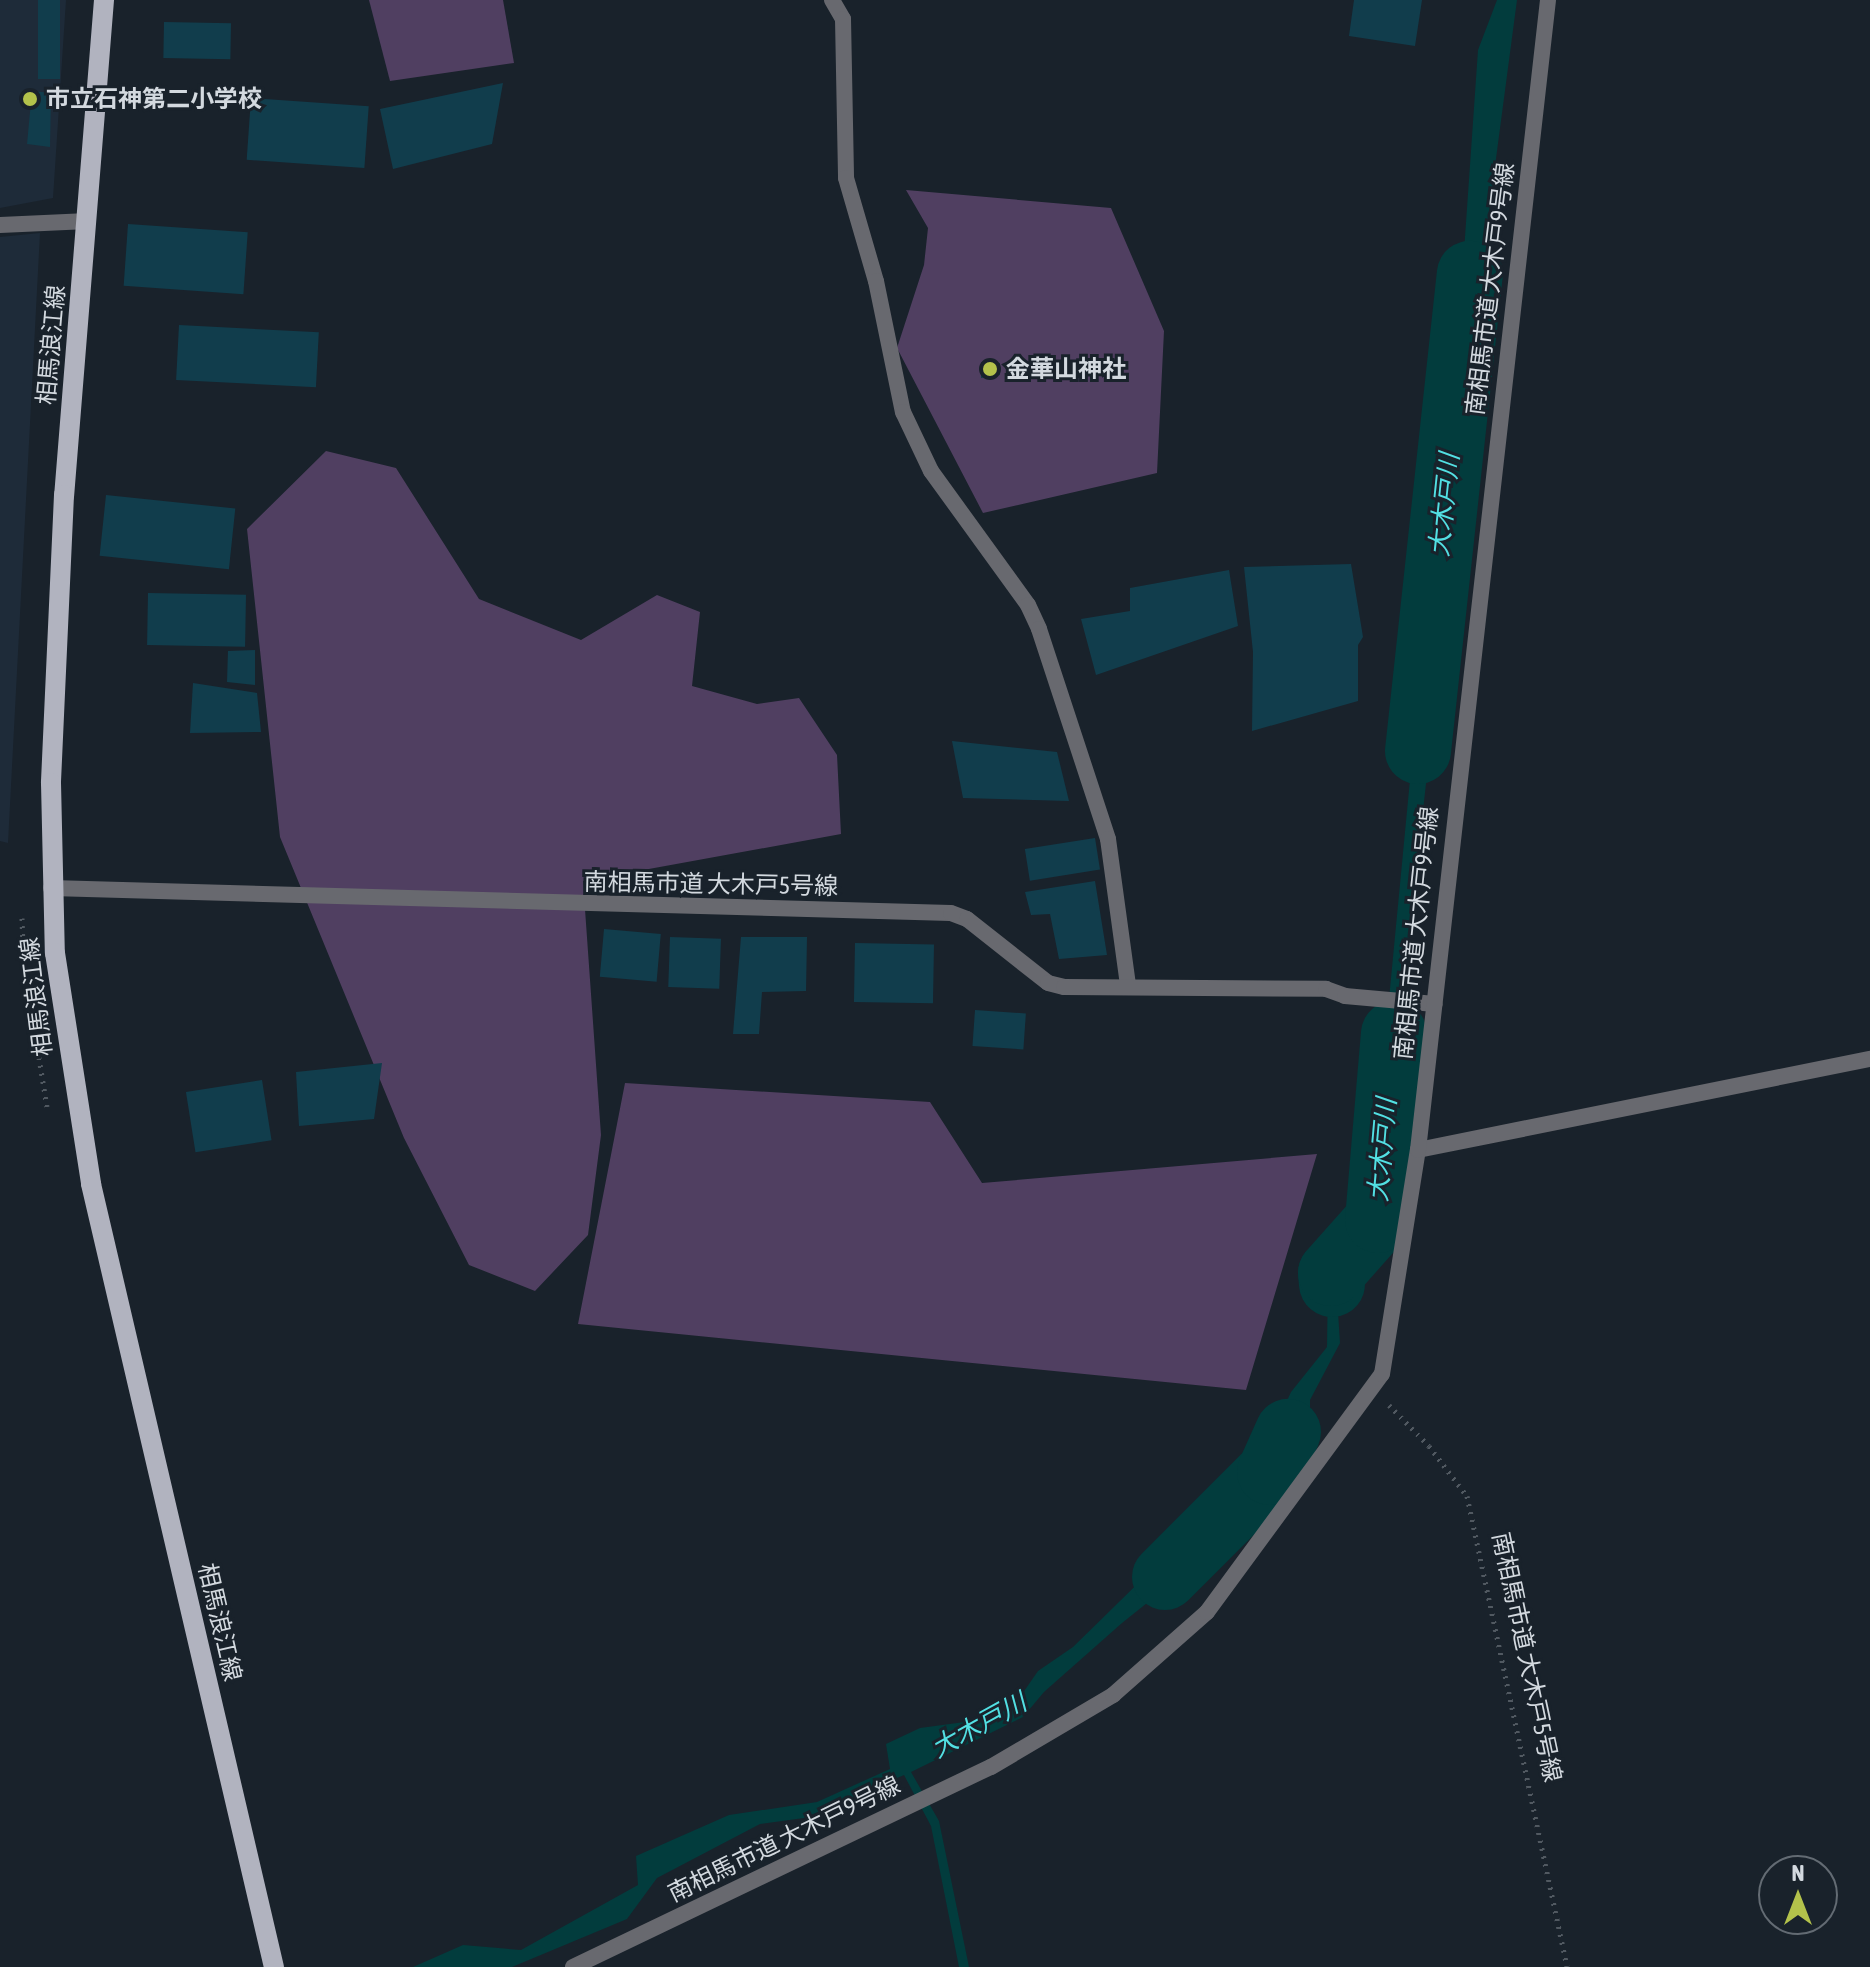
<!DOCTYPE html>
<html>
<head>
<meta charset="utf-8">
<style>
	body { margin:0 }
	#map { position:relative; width:1870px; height:1967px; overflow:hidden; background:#19222b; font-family:"Asap Condensed","Noto Sans JP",sans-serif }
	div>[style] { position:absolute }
	.built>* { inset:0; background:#1e2b39 }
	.green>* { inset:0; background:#503f61 }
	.water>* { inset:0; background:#023c3d }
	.river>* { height:66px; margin:-33px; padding:0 33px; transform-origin:33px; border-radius:33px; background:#023c3d }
	.building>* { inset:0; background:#113d4c; transform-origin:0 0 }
	.path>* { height:5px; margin-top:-2.5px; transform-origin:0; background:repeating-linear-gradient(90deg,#515961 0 2px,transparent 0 8px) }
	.minor>* { height:16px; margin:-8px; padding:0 8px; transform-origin:8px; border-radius:8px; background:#68696f }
	.primary>* { height:20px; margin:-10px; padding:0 10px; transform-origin:10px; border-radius:10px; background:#b1b3bf }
	.dots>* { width:22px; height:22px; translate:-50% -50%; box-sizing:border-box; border:4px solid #19222b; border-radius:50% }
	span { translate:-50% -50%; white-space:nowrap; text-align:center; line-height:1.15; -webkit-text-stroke:6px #19222b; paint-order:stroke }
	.poi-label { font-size:24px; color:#d3d9df; font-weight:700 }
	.left { translate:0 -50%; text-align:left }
	.street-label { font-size:24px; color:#d3d9df }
	.water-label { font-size:26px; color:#52e0e3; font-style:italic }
	.north { position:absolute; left:1758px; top:1855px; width:80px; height:80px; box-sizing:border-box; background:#19222b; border:2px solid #636b73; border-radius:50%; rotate:0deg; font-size:22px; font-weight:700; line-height:32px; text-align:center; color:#d3d9df }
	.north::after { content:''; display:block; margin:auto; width:28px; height:36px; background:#b3c24b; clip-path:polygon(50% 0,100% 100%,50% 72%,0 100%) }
</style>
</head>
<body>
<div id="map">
	<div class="built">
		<div style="clip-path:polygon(0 0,66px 0,53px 198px,0 208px)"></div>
		<div style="clip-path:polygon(40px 233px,8px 843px,0 841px,0 237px)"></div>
	</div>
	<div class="green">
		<div style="clip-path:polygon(369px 0,503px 0,514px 63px,390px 81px)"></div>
		<div style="clip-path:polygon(906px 190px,1111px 208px,1164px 331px,1157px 473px,983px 513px,897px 348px,924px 265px,928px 228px)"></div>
		<div style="clip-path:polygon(326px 451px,396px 468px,479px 599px,581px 640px,657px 595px,700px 612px,692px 686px,757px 704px,799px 698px,837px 755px,841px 834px,583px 881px,601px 1135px,588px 1235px,535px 1291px,469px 1265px,404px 1138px,280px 837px,247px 529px)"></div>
		<div style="clip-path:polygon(625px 1083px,930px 1102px,982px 1183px,1317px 1154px,1246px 1390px,578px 1324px)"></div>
	</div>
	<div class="water">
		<div style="clip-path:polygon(1497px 0,1517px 0,1488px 219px,1377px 1230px,1336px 1280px,1340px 1343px,1310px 1400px,1310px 1420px,1211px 1552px,1122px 1623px,1044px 1692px,1023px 1717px,911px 1772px,939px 1821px,969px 1967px,959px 1967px,931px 1826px,904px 1775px,804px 1818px,760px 1824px,657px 1878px,627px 1919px,512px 1967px,413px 1967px,463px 1945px,521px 1950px,638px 1885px,636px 1856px,729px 1815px,817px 1802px,890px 1769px,886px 1744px,920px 1728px,987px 1719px,1013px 1707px,1038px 1671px,1073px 1647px,1169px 1553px,1237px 1508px,1291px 1392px,1327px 1347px,1328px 1277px,1367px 1229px,1414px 738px,1446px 564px,1444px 402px,1468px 386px,1457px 352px,1478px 50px)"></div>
	</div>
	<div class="river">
		<div style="left:1418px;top:751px;width:480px;rotate:-83.8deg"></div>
		<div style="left:1332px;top:1284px;width:11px;rotate:-95deg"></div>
		<div style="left:1331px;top:1273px;width:71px;rotate:-48.4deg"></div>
		<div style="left:1378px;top:1220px;width:187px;rotate:-85.1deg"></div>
		<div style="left:1165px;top:1577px;width:148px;rotate:-45deg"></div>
		<div style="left:1270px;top:1472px;width:44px;rotate:-65.8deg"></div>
	</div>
	<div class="building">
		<div style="left:38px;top:0;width:22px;height:79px"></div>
		<div style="clip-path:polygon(1354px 0,1422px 0,1415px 46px,1349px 36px)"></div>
		<div style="left:164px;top:22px;width:67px;height:36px;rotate:1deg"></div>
		<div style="clip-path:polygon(503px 83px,492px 144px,393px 169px,380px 109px)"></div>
		<div style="clip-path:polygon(32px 91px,51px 93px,50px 147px,27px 144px)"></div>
		<div style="left:251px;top:98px;width:118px;height:62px;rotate:4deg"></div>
		<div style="left:128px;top:224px;width:120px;height:62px;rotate:4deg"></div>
		<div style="left:179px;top:325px;width:140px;height:55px;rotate:3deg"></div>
		<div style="clip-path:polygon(981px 362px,1000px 363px,1000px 375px,981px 378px)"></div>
		<div style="left:106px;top:495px;width:130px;height:61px;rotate:6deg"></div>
		<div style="clip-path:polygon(1351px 564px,1363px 637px,1358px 645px,1358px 701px,1252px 731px,1253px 652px,1244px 567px)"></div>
		<div style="clip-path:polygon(1229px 570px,1238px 626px,1096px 675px,1081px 619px,1130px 611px,1130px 588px)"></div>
		<div style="left:148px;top:593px;width:98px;height:52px;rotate:1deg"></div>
		<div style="clip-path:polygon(255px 650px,255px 685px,227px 682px,228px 651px)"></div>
		<div style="clip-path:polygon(193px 683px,257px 693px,261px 732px,190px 733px)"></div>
		<div style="clip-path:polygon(952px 741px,1057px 752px,1069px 801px,963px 798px)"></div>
		<div style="left:1095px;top:838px;width:32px;height:71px;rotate:81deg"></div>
		<div style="clip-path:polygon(1095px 881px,1107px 955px,1059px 959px,1050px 914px,1031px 915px,1025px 892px)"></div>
		<div style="left:604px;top:929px;width:57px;height:48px;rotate:5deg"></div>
		<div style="left:670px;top:937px;width:51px;height:50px;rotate:2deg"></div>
		<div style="clip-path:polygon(741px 937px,807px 937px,806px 991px,762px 992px,759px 1034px,733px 1034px)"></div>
		<div style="left:855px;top:943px;width:79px;height:59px;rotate:1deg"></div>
		<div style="left:975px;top:1010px;width:51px;height:36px;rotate:4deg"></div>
		<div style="clip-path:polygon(382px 1063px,374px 1119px,299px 1126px,296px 1072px)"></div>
		<div style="left:262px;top:1080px;width:61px;height:77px;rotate:81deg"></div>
	</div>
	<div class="path">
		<div style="left:22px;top:918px;width:30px;rotate:88deg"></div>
		<div style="left:30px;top:1002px;width:106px;rotate:80.8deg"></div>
		<div style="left:1389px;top:1405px;width:57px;rotate:45.7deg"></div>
		<div style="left:1429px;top:1446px;width:63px;rotate:52.8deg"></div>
		<div style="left:1467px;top:1496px;width:481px;rotate:78deg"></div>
	</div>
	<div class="minor">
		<div style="left:832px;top:0;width:22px;rotate:60deg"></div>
		<div style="left:843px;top:19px;width:159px;rotate:88.9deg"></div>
		<div style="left:846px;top:178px;width:107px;rotate:73.8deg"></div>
		<div style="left:876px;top:281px;width:134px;rotate:78.4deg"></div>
		<div style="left:903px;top:412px;width:65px;rotate:64.6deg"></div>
		<div style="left:931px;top:471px;width:165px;rotate:54.1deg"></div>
		<div style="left:1028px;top:605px;width:26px;rotate:65deg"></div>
		<div style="left:1039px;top:629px;width:221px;rotate:71.8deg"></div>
		<div style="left:1108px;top:839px;width:147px;rotate:82.2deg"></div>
		<div style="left:0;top:225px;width:88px;rotate:-2.6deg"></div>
		<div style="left:51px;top:888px;width:900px;rotate:1.59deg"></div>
		<div style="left:951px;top:913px;width:17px;rotate:21deg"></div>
		<div style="left:967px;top:919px;width:103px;rotate:38.3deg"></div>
		<div style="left:1048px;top:983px;width:16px;rotate:14deg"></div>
		<div style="left:1064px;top:987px;width:262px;rotate:0.4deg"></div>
		<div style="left:1326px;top:989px;width:20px;rotate:20deg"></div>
		<div style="left:1345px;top:996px;width:90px;rotate:5.1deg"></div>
		<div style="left:1418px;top:1150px;width:461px;rotate:-11.4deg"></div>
		<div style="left:573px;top:1967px;width:463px;rotate:-25.6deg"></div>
		<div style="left:991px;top:1767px;width:142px;rotate:-30.5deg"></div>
		<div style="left:1113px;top:1695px;width:125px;rotate:-41.4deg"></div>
		<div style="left:1207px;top:1612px;width:295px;rotate:-53.7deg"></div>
		<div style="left:1382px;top:1374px;width:227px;rotate:-80.9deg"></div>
		<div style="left:1418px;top:1150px;width:1157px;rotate:-83.55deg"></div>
	</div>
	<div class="primary">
		<div style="left:104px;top:0;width:497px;rotate:94.6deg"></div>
		<div style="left:64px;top:495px;width:288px;rotate:92.6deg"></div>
		<div style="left:51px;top:783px;width:170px;rotate:88.7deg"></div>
		<div style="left:55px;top:953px;width:234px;rotate:81.1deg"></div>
		<div style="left:91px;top:1184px;width:804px;rotate:76.85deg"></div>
	</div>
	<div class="dots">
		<div style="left:30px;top:99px;background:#b3c24b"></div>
		<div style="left:990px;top:369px;background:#b3c24b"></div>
	</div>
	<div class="poi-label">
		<span class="left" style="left:46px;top:99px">市立石神第二小学校</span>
		<span class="left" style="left:1006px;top:369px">金華山神社</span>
	</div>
	<div class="street-label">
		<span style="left:1490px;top:289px;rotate:-83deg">南相馬市道 大木戸9号線</span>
		<span style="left:51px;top:345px;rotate:-85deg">相馬浪江線</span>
		<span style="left:711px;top:884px;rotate:1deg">南相馬市道 大木戸5号線</span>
		<span style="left:1416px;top:933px;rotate:-84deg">南相馬市道 大木戸9号線</span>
		<span style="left:36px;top:997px;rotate:-97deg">相馬浪江線</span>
		<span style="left:220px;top:1622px;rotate:77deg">相馬浪江線</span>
		<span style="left:1527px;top:1657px;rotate:78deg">南相馬市道 大木戸5号線</span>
		<span style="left:784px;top:1839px;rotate:-26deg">南相馬市道 大木戸9号線</span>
	</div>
	<div class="water-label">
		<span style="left:1445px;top:505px;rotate:-84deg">大木戸川</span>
		<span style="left:1383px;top:1150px;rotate:-85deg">大木戸川</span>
		<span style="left:979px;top:1726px;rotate:-29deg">大木戸川</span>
	</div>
	<div class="north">N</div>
</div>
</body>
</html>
